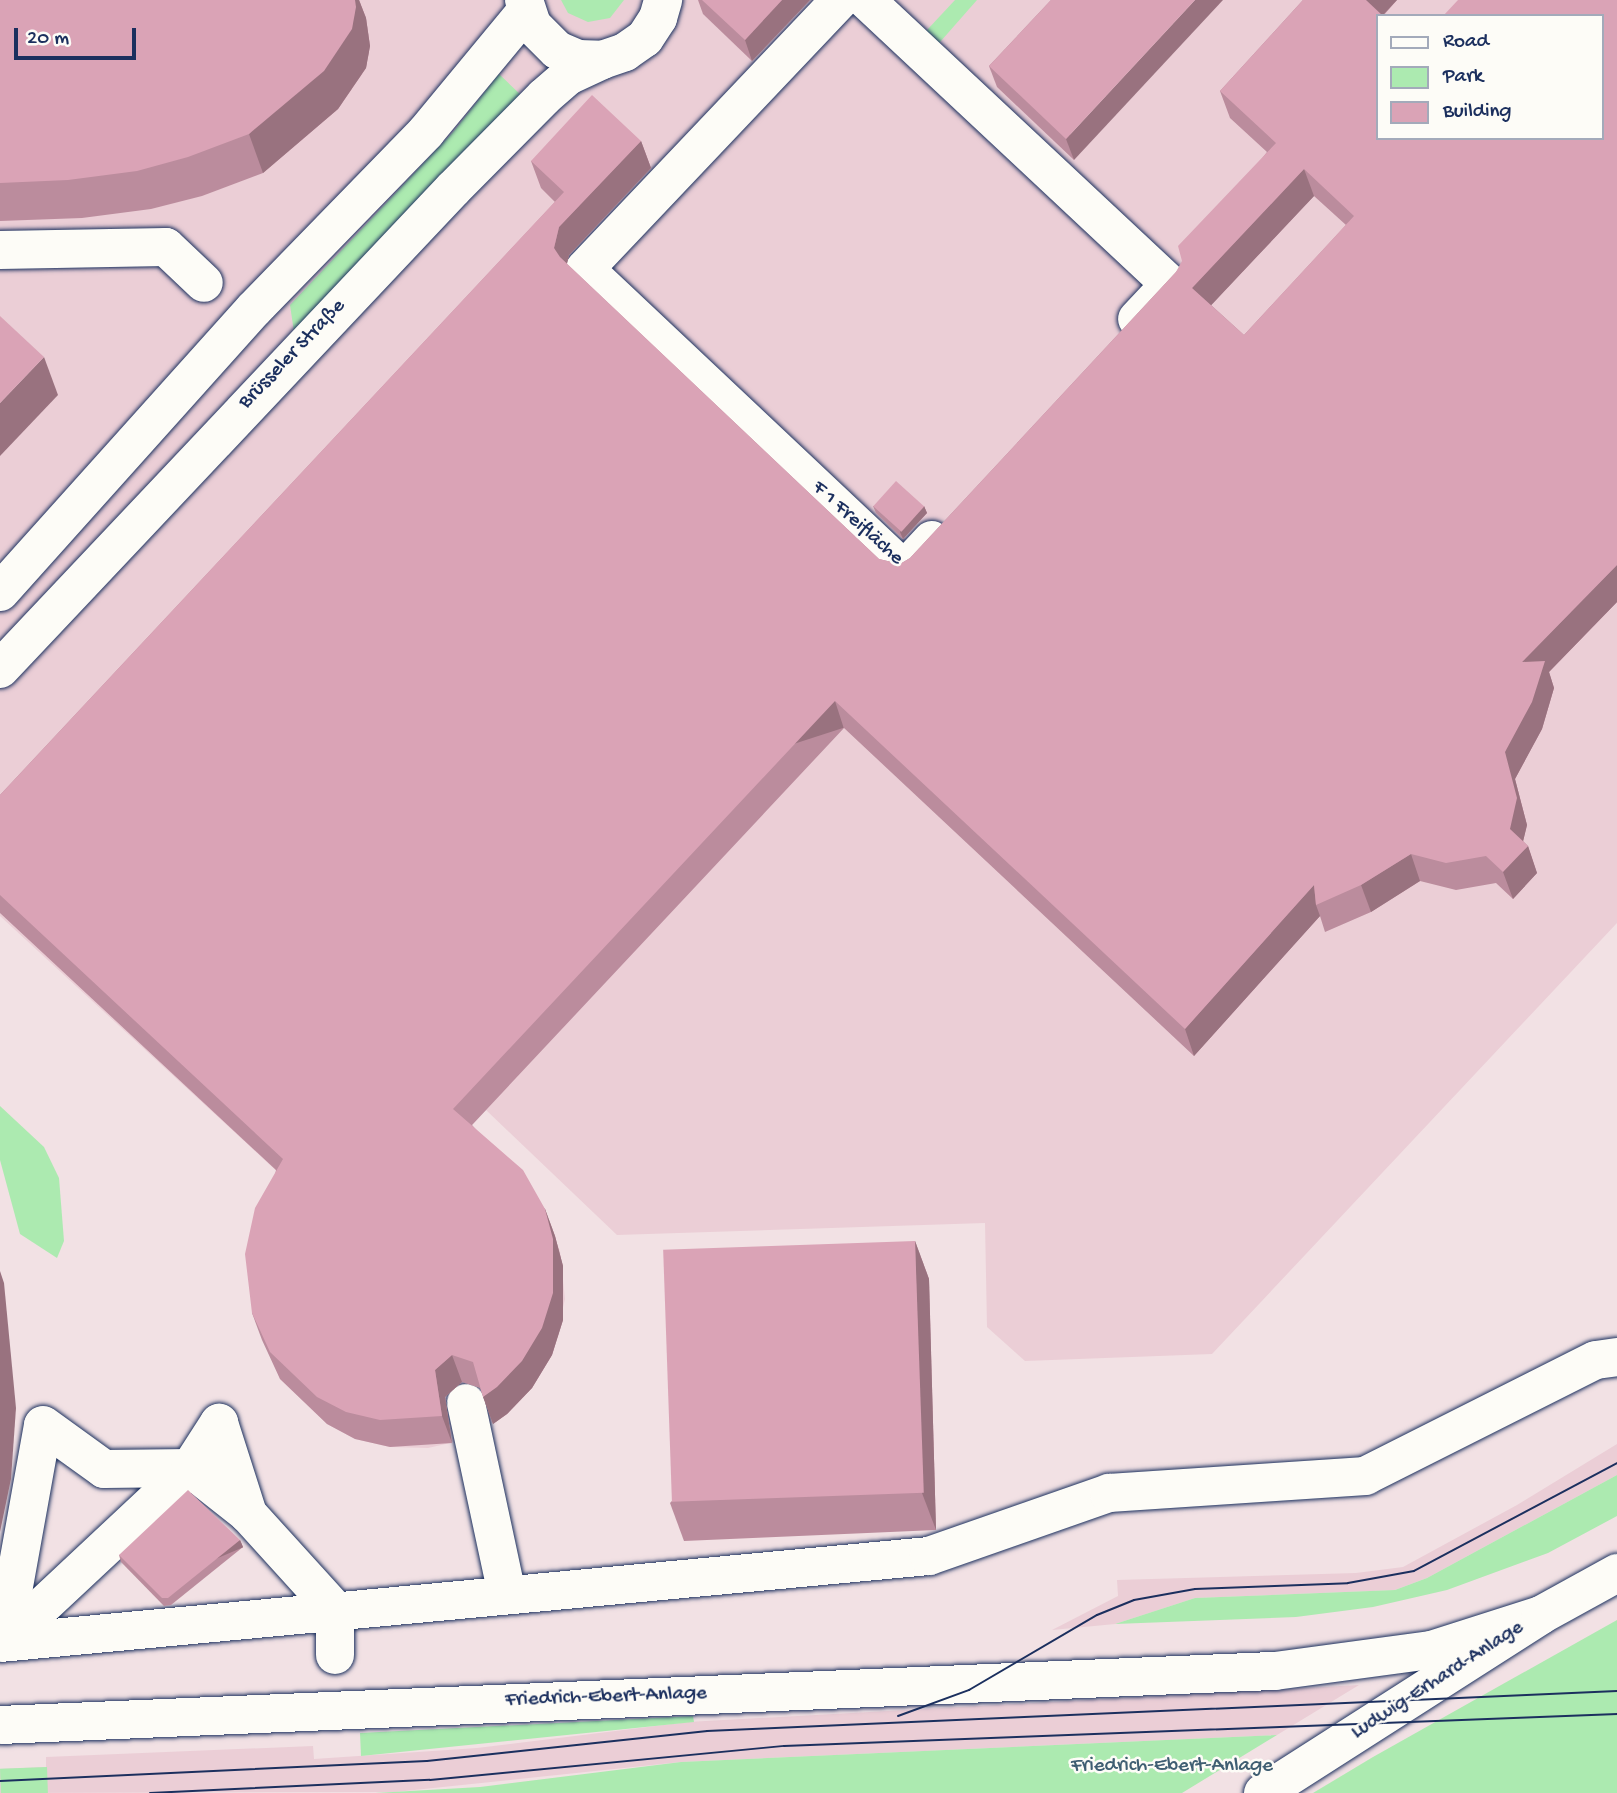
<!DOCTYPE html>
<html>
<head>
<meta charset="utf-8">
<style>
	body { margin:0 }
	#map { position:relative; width:1617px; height:1793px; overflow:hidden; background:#f2e1e4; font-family:"Gochi Hand",sans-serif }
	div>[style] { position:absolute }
	.built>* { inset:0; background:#ebced6 }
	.green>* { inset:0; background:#aceab0; transform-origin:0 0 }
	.roads { filter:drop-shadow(0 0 2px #1b2f5e) drop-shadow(0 0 2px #1b2f5e) }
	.street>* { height:38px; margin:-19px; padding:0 19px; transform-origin:19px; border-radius:19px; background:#fdfcf7 }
	.primary>* { height:38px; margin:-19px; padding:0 19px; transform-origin:19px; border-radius:19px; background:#fdfcf7 }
	.tram>* { height:2px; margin:-1px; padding:0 1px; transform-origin:1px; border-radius:1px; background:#1b2f5e }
	.wall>* { inset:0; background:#bb8c9d }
	.shaded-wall>* { inset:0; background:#99727f; transform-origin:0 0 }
	.building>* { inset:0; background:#daa3b6; transform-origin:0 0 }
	span { translate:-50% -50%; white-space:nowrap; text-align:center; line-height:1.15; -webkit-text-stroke:5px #fdfcf7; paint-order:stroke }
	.street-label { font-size:21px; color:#1b2f5e }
	.park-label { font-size:21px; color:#3f5e72 }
	.legend { position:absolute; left:1376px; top:14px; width:228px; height:126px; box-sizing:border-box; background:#fdfcf7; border:2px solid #a3aaba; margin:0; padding:9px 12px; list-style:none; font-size:21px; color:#1b2f5e }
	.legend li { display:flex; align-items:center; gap:14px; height:35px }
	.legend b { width:35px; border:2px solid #a3aaba }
	.scale { position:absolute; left:14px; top:28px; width:122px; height:32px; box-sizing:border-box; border:4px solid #1b2f5e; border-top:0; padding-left:9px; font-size:21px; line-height:24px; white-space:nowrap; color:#1b2f5e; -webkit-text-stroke:5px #fdfcf7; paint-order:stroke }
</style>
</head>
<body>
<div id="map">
	<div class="built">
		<div style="clip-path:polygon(evenodd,0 0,1617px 0,1617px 923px,1212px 1354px,1025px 1361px,987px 1327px,985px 1223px,617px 1235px,486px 1110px,463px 1135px,549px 1224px,560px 1251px,565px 1299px,552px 1355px,532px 1388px,507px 1414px,459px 1441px,428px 1448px,390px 1447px,355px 1439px,327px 1424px,280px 1379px,258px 1322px,295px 1188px,0 916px,0 0,1377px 16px,1601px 16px,1601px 138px,1377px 138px,1377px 16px)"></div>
		<div style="clip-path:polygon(1617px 1444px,1617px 1475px,1427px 1578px,1395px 1590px,1195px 1598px,1115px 1624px,1052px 1630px,1118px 1596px,1117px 1580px,1356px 1573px,1403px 1567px,1517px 1505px)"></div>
		<div style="clip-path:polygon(1359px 1685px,1277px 1735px,681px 1762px,395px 1792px,0 1793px,0 1769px,46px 1767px,46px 1757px,313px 1746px,314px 1759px,477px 1748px,688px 1722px)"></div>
	</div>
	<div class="green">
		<div style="clip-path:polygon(561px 0,624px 0,610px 18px,588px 22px,568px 13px)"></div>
		<div style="clip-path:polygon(955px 0,977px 0,926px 58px,913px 45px)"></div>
		<div style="clip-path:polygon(499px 74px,523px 97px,294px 332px,290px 305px,453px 132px)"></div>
		<div style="clip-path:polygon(0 1106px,44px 1147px,59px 1178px,64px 1241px,57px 1258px,20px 1234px,0 1160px)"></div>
		<div style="clip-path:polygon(1617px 1475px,1617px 1516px,1548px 1553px,1447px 1590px,1373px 1607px,1296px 1617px,1115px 1624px,1195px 1598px,1395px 1590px,1427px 1578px)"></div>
		<div style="clip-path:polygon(1617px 1620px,1617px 1793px,1313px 1793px,1373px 1757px)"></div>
		<div style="clip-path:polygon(693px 1716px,694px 1722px,361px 1756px,360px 1733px)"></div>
		<div style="clip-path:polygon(1277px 1735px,1182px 1793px,375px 1793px,480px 1787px,681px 1762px)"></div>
		<div style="left:47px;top:1767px;width:26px;height:47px;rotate:88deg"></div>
	</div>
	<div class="roads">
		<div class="street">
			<div style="left:524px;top:0;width:26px;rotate:72deg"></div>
			<div style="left:532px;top:25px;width:35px;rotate:45deg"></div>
			<div style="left:557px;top:50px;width:23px;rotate:23deg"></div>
			<div style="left:578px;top:59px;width:24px;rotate:2deg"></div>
			<div style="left:602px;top:60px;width:24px;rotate:-19deg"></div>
			<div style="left:625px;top:52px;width:24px;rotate:-35deg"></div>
			<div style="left:645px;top:38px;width:24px;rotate:-57deg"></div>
			<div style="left:658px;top:18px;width:19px;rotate:-74deg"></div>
			<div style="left:840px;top:0;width:371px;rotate:133.5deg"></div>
			<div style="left:585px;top:269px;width:439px;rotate:43.3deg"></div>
			<div style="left:904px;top:570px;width:41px;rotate:-47deg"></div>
			<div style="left:866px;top:0;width:416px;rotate:43.1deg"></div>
			<div style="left:1170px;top:284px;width:48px;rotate:133.3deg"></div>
			<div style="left:0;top:250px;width:166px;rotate:-1deg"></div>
			<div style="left:166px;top:247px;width:52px;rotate:43.5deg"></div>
			<div style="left:0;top:592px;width:380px;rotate:-48.1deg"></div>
			<div style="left:254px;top:309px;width:247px;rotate:-45.8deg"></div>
			<div style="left:426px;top:132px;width:157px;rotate:-50.4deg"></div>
			<div style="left:0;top:669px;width:660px;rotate:-46.66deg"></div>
			<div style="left:453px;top:189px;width:129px;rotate:-45.3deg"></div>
			<div style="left:544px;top:97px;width:32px;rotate:-41deg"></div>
			<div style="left:568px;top:76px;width:38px;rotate:-25deg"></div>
			<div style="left:466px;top:1403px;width:196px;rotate:77.9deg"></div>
			<div style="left:219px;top:1423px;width:96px;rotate:72.3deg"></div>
			<div style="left:248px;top:1514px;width:130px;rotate:47.8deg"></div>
			<div style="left:335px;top:1610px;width:45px;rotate:90deg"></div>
			<div style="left:4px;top:1642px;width:220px;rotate:-79.8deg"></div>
			<div style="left:43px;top:1425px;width:75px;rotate:35.8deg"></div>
			<div style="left:104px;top:1469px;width:86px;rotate:-0.7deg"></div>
			<div style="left:190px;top:1468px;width:74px;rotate:38.4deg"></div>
			<div style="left:4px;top:1642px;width:255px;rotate:-43.1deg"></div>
			<div style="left:190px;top:1468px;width:54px;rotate:-57.2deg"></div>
			<div style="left:0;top:1643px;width:933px;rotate:-5.35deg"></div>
			<div style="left:929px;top:1556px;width:191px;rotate:-19.3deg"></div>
			<div style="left:1109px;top:1493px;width:257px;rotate:-3.8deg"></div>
			<div style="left:1365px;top:1476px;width:258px;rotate:-26.7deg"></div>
			<div style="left:1596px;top:1360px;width:21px;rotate:-8deg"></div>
		</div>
		<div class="primary">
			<div style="left:0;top:1725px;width:1276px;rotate:-2.43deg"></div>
			<div style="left:1275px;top:1671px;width:157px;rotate:-7.7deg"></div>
			<div style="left:1431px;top:1650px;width:115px;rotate:-17.7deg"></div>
			<div style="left:1263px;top:1793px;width:330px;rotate:-32.6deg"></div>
			<div style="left:1541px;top:1615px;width:87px;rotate:-28.9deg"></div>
		</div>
	</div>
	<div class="tram">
		<div style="left:898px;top:1716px;width:76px;rotate:-20.1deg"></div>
		<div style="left:969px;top:1690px;width:148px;rotate:-30.4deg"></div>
		<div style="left:1097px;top:1615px;width:40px;rotate:-22deg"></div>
		<div style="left:1134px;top:1600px;width:62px;rotate:-10.2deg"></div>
		<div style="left:1195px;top:1589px;width:153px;rotate:-2.2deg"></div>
		<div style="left:1348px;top:1583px;width:67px;rotate:-10.3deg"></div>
		<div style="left:1414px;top:1571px;width:230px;rotate:-28deg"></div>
		<div style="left:0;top:1781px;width:427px;rotate:-2.7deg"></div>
		<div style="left:427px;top:1761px;width:282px;rotate:-6.1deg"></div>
		<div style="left:707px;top:1731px;width:911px;rotate:-2.52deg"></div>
		<div style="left:150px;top:1793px;width:280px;rotate:-2.7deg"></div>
		<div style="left:430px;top:1780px;width:356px;rotate:-5.5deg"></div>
		<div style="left:784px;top:1746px;width:834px;rotate:-2.2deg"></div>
	</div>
	<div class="wall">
		<div style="clip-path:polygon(0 0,359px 0,366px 18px,370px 46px,366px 68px,338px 109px,263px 173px,202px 196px,151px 209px,82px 218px,0 221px)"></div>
		<div style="clip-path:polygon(698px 0,810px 0,752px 61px,703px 14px)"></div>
		<div style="clip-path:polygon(1051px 0,1074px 160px,997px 87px,989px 66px)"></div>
		<div style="clip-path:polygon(evenodd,1303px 0,1397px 0,1383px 16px,1377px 138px,1617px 0,1617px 602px,1549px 672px,1554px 688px,1542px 729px,1515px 779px,1527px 825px,1523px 841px,1528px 846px,1537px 873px,1513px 899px,1496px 883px,1456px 890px,1420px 881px,1371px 912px,1325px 932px,1320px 916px,1194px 1056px,844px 728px,472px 1125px,545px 1209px,555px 1236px,563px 1266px,563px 1320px,552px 1355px,532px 1388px,507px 1414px,493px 1424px,480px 1388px,462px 1382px,445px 1397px,452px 1443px,390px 1447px,355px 1439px,327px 1424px,280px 1379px,262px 1340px,252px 1313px,276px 1170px,0 913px,0 795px,555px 202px,541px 188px,531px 161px,641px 141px,651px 168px,569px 255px,567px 264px,879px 559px,900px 564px,910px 558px,1176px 272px,1267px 152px,1230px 118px,1220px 91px,1303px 0,1314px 196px,1346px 225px,1244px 335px,1211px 305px,1314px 196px)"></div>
		<div style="clip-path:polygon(873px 506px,924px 506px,927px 513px,903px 539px,876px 513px)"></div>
		<div style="clip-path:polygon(915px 1241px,929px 1279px,936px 1530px,684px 1541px,670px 1503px)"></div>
		<div style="clip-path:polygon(240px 1540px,243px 1547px,171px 1605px,164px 1606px,121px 1562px,119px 1555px)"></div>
	</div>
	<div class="shaded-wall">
		<div style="clip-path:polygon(355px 0,359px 0,366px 18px,370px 46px,366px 68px,338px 109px,263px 173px,249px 134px)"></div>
		<div style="clip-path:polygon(782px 0,810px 0,752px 61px,745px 40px)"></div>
		<div style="clip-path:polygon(1195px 0,1223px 0,1074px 160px,1066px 139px)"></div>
		<div style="clip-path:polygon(1365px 0,1397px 0,1382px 16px)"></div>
		<div style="clip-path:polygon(641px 141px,651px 168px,569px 255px,564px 275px,554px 248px,559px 227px)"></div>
		<div style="clip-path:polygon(1304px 169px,1314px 196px,1202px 315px,1192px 288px)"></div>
		<div style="clip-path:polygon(44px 357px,58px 395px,0 456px,0 403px)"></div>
		<div style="clip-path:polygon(924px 506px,927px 513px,903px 539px,900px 532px)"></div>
		<div style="clip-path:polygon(1617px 565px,1617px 602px,1549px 672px,1554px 688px,1542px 729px,1515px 779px,1527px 825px,1520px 854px,1528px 846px,1537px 873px,1513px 899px,1503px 872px,1510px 829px,1505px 752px,1522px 662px)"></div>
		<div style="left:835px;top:701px;width:28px;height:559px;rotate:72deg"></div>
		<div style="clip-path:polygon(1411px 854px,1420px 881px,1371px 912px,1361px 885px)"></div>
		<div style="clip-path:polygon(1314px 885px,1316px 905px,1320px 916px,1194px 1056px,1185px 1029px)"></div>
		<div style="clip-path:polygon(545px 1209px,555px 1236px,563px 1266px,563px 1320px,552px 1355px,532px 1388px,507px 1414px,493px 1424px,483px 1397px)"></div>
		<div style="clip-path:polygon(915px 1241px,929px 1279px,936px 1530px,922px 1493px)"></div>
		<div style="clip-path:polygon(0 1271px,4px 1283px,16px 1408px,11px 1479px,0 1532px)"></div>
		<div style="clip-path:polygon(452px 1355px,462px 1382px,445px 1397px,452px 1443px,442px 1416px,435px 1370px)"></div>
		<div style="left:240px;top:1540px;width:8px;height:92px;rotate:67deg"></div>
	</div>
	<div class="building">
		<div style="clip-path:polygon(0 0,355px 0,356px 7px,352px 29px,324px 71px,249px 134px,188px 157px,137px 171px,68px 180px,0 183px)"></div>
		<div style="clip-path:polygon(702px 0,782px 0,745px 40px)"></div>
		<div style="clip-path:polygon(1051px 0,1195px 0,1066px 139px,989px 66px)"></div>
		<div style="clip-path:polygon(evenodd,1303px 0,1366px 0,1383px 16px,1377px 16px,1377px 138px,1601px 138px,1601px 16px,1443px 16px,1458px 0,1617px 0,1617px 565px,1522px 662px,1545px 661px,1532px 702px,1505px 752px,1517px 798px,1510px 829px,1528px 846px,1503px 872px,1486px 856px,1446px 863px,1411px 854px,1361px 885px,1316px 905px,1314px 885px,1185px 1029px,835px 701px,453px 1109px,523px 1170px,545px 1209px,553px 1239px,553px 1293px,542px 1328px,522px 1361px,497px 1387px,483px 1397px,473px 1362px,452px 1355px,435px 1370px,442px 1416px,380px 1420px,346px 1412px,317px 1397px,270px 1352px,252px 1313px,245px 1254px,255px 1208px,283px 1159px,0 895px,0 795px,564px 192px,531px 161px,592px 95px,641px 141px,559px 227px,554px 248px,560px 257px,879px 559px,900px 564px,910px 558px,1176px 272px,1182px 261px,1178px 246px,1276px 143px,1220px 91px,1303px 0,1304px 169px,1354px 216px,1244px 335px,1192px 288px,1304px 169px)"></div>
		<div style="clip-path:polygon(0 316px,44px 357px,0 403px)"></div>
		<div style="left:896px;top:481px;width:38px;height:34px;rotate:42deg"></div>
		<div style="left:915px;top:1241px;width:252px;height:252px;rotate:88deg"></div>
		<div style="clip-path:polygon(188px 1490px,240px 1540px,168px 1598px,162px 1598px,119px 1555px)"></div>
	</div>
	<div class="street-label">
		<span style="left:293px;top:355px;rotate:-46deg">Brüsseler Straße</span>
		<span style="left:857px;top:524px;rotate:42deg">F 1 Freifläche</span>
		<span style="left:1438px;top:1681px;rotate:-33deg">Ludwig-Erhard-Anlage</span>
		<span style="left:606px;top:1698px;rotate:-2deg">Friedrich-Ebert-Anlage</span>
	</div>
	<div class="park-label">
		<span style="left:1172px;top:1767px">Friedrich-Ebert-Anlage</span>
	</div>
	<ul class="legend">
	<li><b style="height:9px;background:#fdfcf7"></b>Road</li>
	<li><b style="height:19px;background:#aceab0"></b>Park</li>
	<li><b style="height:19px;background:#daa3b6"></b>Building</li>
	</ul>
	<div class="scale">20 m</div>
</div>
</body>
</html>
